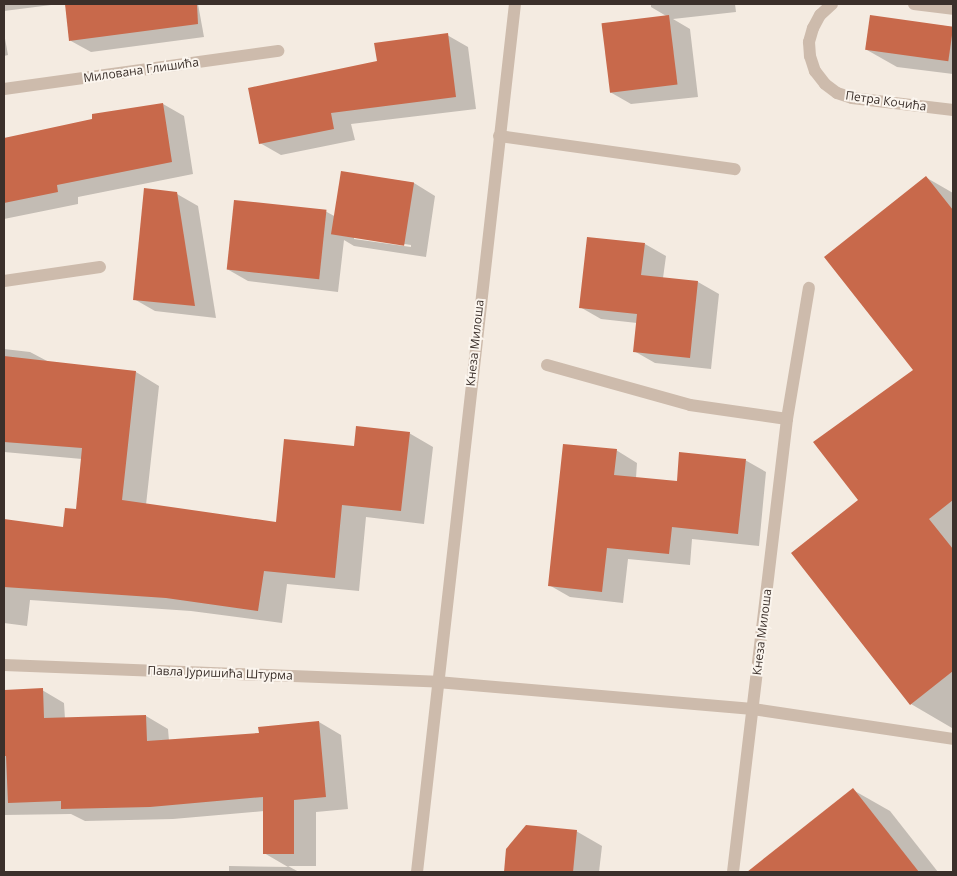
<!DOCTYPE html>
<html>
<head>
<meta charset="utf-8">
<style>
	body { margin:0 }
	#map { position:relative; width:957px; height:876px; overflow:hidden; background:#f4ebe1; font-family:"Open Sans",sans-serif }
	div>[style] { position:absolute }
	.shadow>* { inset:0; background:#0003 }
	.building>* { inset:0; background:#c8694b; transform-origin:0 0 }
	.lane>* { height:12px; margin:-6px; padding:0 6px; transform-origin:6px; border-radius:6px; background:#cdbbac }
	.street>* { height:12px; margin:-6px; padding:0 6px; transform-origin:6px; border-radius:6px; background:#cdbbac }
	span { translate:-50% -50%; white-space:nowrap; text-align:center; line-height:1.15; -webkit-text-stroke:4px #fbf5ee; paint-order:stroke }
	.street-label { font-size:12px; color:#3b302b }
	.frame { position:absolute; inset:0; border:5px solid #3b302b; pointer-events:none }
</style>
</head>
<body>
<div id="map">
	<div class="shadow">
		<div style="clip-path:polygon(4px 4px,59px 4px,4px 11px)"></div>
		<div style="clip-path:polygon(66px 4px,198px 4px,204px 37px,91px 52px,71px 41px)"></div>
		<div style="clip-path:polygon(651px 4px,735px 4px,736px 12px,673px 19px,690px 29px,698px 97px,631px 104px,610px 92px,668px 17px,651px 7px)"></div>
		<div style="clip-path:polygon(871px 17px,953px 27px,953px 74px,897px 67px,867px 50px)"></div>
		<div style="clip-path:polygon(4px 33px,8px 55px,4px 56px)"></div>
		<div style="clip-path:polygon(447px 35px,468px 47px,476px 109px,351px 124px,355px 140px,281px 155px,260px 143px,378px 62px)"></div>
		<div style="clip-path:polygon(163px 104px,184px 116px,193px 174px,78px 197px,78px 204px,4px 219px,4px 139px)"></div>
		<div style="clip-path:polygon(evenodd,342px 172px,414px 183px,435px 196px,426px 257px,354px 246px,344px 240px,338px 292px,248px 281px,227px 269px,325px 211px,336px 217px,342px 172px,354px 236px,411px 245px,411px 247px,354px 239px,354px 236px)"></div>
		<div style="clip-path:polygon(927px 178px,953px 193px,952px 728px,911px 704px,793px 553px,860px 500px,914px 370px)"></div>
		<div style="clip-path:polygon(177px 194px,198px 206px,216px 318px,155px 311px,134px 299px)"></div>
		<div style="clip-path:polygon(645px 244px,666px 256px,663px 278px,698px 282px,719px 294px,711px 369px,655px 363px,634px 351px,637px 323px,601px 319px,580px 307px)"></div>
		<div style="clip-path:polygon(4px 349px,30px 352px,49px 362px,136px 372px,159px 386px,146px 505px,277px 523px,355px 447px,409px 433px,433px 447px,424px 524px,366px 517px,359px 591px,287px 584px,282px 623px,191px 611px,30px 600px,27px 626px,4px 623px,4px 520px,64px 529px,77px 510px,82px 459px,4px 452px)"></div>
		<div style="clip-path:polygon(616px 450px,637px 463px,636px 478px,678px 483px,745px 460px,766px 472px,759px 546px,692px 539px,690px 565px,628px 559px,623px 603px,570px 597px,549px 585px)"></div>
		<div style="clip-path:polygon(42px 690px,64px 703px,65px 719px,146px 716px,168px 729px,169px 741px,260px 734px,319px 722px,341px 735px,348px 809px,316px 812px,316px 866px,288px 866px,299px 872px,229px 872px,229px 866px,288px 867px,264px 853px,264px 811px,173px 819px,85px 821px,71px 814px,4px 815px,4px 691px)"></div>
		<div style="clip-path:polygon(853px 790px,890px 811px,938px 872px,756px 872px,753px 869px)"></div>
		<div style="clip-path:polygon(576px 831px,602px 846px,599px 872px,505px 872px,507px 849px)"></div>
	</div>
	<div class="building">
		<div style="clip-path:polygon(65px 4px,197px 4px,198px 24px,69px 41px)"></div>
		<div style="left:669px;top:15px;width:70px;height:68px;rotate:83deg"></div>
		<div style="left:870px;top:15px;width:84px;height:35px;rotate:8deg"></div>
		<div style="clip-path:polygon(448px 33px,456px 97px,331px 113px,334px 129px,259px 144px,248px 88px,377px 61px,374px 43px)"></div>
		<div style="clip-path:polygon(163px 103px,172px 162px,57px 185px,58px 192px,4px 203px,4px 138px,92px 119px,92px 114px)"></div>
		<div style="left:341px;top:171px;width:74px;height:64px;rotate:9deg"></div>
		<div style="clip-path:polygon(926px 176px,953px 210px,953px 500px,929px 519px,953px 549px,953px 671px,910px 705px,791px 553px,858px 500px,813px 442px,913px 370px,824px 257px)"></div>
		<div style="clip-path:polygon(144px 188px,177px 192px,195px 306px,133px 300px)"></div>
		<div style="left:234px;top:200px;width:93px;height:70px;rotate:6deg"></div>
		<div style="clip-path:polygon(587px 237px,645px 243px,641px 275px,698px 281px,690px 358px,633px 352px,637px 314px,579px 308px)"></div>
		<div style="clip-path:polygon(4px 356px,136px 371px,122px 500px,276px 522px,284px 439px,354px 446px,356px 426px,410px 432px,401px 511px,342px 505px,335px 578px,264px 571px,258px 611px,166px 598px,4px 587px,4px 519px,63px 527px,65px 508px,76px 509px,82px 448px,4px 442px)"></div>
		<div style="clip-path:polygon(563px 444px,617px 449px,614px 475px,677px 481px,679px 452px,746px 459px,738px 534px,672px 527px,669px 554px,607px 548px,602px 592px,548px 586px)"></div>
		<div style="clip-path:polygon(43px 688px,44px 718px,146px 715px,147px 741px,259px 733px,258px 727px,319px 721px,326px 797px,294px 800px,294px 854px,263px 854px,263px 797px,150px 807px,61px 809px,61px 801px,8px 803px,6px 756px,4px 756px,4px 690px)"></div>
		<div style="clip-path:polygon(853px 788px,919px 872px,747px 872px)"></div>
		<div style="clip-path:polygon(526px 825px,577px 830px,573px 872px,504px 872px,506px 849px)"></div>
	</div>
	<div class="lane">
		<div style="left:499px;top:136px;width:238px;rotate:8deg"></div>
		<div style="left:547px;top:365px;width:148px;rotate:15.6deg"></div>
		<div style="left:690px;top:405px;width:98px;rotate:8.2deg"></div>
	</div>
	<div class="street">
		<div style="left:832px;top:4px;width:16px;rotate:137deg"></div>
		<div style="left:820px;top:15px;width:15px;rotate:118deg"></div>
		<div style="left:813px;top:28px;width:15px;rotate:106deg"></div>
		<div style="left:809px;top:42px;width:14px;rotate:86deg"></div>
		<div style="left:810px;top:56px;width:16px;rotate:72deg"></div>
		<div style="left:815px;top:71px;width:16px;rotate:52deg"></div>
		<div style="left:825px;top:84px;width:15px;rotate:37deg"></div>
		<div style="left:837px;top:93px;width:16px;rotate:18deg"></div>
		<div style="left:852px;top:98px;width:102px;rotate:6.8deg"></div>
		<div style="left:914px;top:4px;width:39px;rotate:7deg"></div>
		<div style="left:4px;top:89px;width:277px;rotate:-7.9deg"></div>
		<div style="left:4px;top:281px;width:97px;rotate:-8.3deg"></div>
		<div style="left:4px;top:665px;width:433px;rotate:2.2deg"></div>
		<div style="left:437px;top:682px;width:317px;rotate:4.9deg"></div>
		<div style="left:753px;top:709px;width:202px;rotate:8.5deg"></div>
		<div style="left:417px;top:872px;width:874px;rotate:-83.56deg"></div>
		<div style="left:733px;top:872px;width:456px;rotate:-83.2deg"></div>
		<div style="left:787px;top:419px;width:133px;rotate:-80.5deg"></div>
	</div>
	<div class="street-label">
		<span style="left:141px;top:70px;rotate:-8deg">Милована Глишића</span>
		<span style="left:886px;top:101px;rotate:8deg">Петра Кочића</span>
		<span style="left:475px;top:343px;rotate:-84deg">Кнеза Милоша</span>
		<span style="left:762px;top:632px;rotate:-83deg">Кнеза Милоша</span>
		<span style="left:220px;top:673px;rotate:2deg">Павла Јуришића Штурма</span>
	</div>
	<div class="frame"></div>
</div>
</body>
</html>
